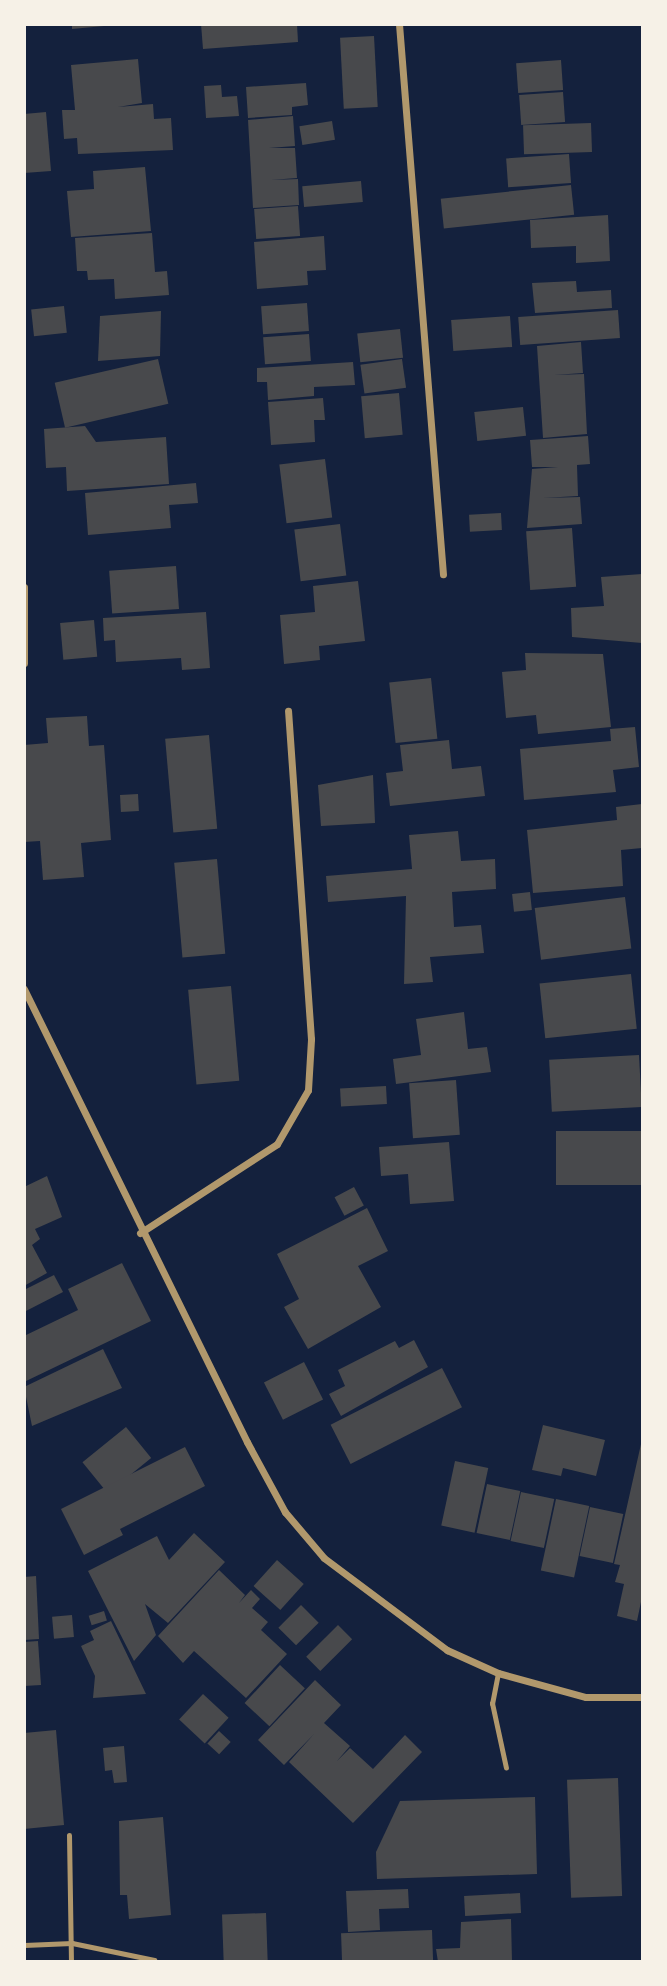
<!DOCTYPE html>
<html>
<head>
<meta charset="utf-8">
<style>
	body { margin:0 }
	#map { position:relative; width:667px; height:1986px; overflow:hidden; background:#14213d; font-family:"Golos Text",sans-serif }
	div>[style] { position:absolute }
	.building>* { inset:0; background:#48494c; transform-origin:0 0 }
	.service>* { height:5px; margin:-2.5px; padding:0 2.5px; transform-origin:2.5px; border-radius:2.5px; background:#b1986c }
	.minor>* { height:7px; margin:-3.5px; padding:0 3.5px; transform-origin:3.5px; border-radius:3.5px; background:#b1986c }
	span { translate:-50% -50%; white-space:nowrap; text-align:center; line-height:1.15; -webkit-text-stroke:7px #f6f1e7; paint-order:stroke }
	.frame { position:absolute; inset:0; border:26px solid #f6f1e7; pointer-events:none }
</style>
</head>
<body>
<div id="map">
	<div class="building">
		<div style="clip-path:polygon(72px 24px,104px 24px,104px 26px,72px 29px)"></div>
		<div style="clip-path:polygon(201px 24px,297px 24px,298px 42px,203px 49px)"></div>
		<div style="left:374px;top:36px;width:71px;height:34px;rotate:87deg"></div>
		<div style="clip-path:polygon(138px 59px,142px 103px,118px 107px,153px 104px,154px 119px,171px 118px,173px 150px,78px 154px,77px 138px,64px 139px,62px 110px,75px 110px,71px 65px)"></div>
		<div style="left:561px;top:60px;width:30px;height:45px;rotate:86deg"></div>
		<div style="clip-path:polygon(306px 83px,308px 105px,292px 107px,292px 115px,248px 118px,246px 87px)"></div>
		<div style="clip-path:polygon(221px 85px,222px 97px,237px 96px,239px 116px,206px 118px,204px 86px)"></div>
		<div style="left:563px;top:92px;width:30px;height:44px;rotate:86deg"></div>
		<div style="clip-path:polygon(46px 112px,51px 171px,24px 173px,24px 114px)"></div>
		<div style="clip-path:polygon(293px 116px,295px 146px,269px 148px,295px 148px,297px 178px,271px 180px,298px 179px,299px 205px,253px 208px,248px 120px)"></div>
		<div style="left:332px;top:121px;width:19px;height:33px;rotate:81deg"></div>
		<div style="left:591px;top:123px;width:29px;height:68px;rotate:88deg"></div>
		<div style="left:569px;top:154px;width:29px;height:63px;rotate:86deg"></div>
		<div style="clip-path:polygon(145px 167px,151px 231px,71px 237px,67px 191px,94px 189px,93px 171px)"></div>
		<div style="left:361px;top:181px;width:21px;height:59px;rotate:85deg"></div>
		<div style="left:571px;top:185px;width:30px;height:131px;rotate:84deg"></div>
		<div style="left:298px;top:206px;width:30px;height:44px;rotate:86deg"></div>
		<div style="clip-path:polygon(608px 215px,610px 261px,576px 263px,576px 246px,531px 248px,530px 220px)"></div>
		<div style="clip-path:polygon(152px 233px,155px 272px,167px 271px,169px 295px,115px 299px,114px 279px,88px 280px,87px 271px,77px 271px,75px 238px)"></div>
		<div style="clip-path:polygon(324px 236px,326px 270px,307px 271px,308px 285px,257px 289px,254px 242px)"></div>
		<div style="clip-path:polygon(576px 281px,577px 292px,611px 290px,612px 308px,535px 313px,532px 283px)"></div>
		<div style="left:307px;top:303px;width:28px;height:46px;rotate:86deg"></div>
		<div style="left:64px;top:306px;width:27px;height:33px;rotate:84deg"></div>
		<div style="left:618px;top:310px;width:28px;height:100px;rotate:86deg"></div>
		<div style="clip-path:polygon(161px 311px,160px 356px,98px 361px,100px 316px)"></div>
		<div style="left:510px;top:316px;width:31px;height:59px;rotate:86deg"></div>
		<div style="left:400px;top:329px;width:29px;height:43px;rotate:84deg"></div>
		<div style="left:309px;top:334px;width:27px;height:46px;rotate:86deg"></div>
		<div style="clip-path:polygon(581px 342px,583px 373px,554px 375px,584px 374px,587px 434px,543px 438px,537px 346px)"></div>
		<div style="left:158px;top:359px;width:46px;height:106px;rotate:77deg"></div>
		<div style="left:402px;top:359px;width:29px;height:42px;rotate:82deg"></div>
		<div style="clip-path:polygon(353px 362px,355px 385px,314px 387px,314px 396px,268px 400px,267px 382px,257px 382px,257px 368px)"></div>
		<div style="left:399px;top:393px;width:42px;height:38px;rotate:85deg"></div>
		<div style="clip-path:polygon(323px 398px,325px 420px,314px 420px,315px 442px,271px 445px,268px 402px)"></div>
		<div style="left:523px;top:407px;width:29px;height:49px;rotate:84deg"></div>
		<div style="clip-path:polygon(85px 426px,96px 442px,166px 437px,169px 484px,67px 491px,66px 467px,46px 468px,44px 429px)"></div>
		<div style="clip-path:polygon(588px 436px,590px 464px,577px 465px,578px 496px,543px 498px,580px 497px,582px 524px,527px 528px,532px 469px,558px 467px,532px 467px,530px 440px)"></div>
		<div style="left:325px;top:459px;width:59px;height:46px;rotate:83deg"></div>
		<div style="clip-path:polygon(196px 483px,198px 503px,169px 505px,171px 528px,88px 535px,85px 493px)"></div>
		<div style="left:501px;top:513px;width:17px;height:32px;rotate:87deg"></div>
		<div style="left:340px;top:524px;width:52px;height:46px;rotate:83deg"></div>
		<div style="left:572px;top:528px;width:59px;height:46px;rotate:86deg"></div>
		<div style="left:176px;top:566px;width:43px;height:67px;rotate:86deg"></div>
		<div style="clip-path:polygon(642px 574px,642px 643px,572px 637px,571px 608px,604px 606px,601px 577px)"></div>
		<div style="clip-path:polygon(358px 581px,365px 641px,319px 646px,320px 660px,284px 664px,280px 615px,315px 612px,313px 586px)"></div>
		<div style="clip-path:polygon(206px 612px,210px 668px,182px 670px,181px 658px,116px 662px,115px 640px,104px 641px,103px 618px)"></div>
		<div style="left:94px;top:620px;width:37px;height:34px;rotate:85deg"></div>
		<div style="clip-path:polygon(525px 653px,603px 654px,611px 727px,538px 734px,536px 715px,506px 718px,502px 672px,526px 670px)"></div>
		<div style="left:431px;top:678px;width:61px;height:42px;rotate:84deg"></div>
		<div style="clip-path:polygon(87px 716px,89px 746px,104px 745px,111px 840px,81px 843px,84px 877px,43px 880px,40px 841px,24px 842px,24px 745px,48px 743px,46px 718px)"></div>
		<div style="clip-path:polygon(635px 727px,639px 767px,613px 770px,616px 792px,524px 800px,520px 749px,611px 741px,610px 729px)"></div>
		<div style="left:209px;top:735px;width:94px;height:44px;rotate:85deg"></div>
		<div style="clip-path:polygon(449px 740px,452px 769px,481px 766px,485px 796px,390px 806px,386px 773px,403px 771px,400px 745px)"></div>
		<div style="clip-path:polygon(373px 775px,375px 823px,321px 826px,318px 785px)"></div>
		<div style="left:138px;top:794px;width:17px;height:18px;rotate:87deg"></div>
		<div style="clip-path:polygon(642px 804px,642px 848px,621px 850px,623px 886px,533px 893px,527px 830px,617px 820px,616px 807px)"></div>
		<div style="clip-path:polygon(458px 831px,461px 861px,495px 859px,496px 889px,452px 892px,454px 927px,481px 925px,484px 953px,430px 957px,433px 982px,404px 984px,406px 896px,328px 902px,326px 876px,412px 869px,409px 835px)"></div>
		<div style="left:217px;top:859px;width:95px;height:43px;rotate:85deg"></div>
		<div style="left:530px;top:892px;width:18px;height:18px;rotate:84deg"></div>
		<div style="left:625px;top:897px;width:52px;height:91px;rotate:83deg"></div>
		<div style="left:631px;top:974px;width:55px;height:92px;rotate:84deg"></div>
		<div style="left:231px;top:986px;width:95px;height:43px;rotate:85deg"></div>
		<div style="clip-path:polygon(464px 1012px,468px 1049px,487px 1047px,491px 1072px,396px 1084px,393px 1059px,421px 1055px,416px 1019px)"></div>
		<div style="left:639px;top:1055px;width:52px;height:90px;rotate:87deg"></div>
		<div style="left:456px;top:1080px;width:55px;height:47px;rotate:86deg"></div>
		<div style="left:386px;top:1086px;width:18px;height:46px;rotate:87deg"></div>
		<div style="left:642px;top:1131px;width:54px;height:86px;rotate:90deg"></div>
		<div style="clip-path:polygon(449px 1142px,454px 1201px,410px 1204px,408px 1174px,381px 1176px,379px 1147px)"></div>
		<div style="clip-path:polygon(47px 1176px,62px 1217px,35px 1229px,40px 1239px,32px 1245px,47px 1273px,24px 1286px,24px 1187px)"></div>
		<div style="left:354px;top:1187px;width:21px;height:22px;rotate:62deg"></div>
		<div style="clip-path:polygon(367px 1208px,388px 1251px,358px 1266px,381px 1307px,308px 1349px,284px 1307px,299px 1299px,277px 1254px)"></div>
		<div style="clip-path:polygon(122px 1263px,151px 1321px,24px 1382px,24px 1336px,78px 1310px,68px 1289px)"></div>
		<div style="clip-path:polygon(54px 1275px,63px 1292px,24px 1312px,24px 1290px)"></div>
		<div style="clip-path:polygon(414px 1340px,428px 1367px,341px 1416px,329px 1394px,345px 1386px,338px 1370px,395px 1341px,399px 1348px)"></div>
		<div style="clip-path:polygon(103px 1349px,122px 1388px,32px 1426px,24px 1387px)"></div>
		<div style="left:304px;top:1362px;width:42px;height:45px;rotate:63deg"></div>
		<div style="left:442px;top:1368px;width:44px;height:125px;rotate:63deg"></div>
		<div style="clip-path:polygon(543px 1425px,605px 1440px,596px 1476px,563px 1468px,561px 1476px,532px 1470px)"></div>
		<div style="left:126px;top:1427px;width:40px;height:56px;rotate:51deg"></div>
		<div style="clip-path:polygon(641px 1444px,642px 1597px,637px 1621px,617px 1616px,624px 1584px,615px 1582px,620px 1565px,614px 1564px)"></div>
		<div style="clip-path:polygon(185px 1447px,205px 1486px,120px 1529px,123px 1535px,84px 1555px,61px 1509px)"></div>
		<div style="left:455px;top:1461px;width:34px;height:66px;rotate:12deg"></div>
		<div style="left:487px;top:1484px;width:34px;height:50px;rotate:12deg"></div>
		<div style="left:521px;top:1492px;width:34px;height:50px;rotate:12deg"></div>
		<div style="left:556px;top:1499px;width:34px;height:73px;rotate:12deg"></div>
		<div style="left:590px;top:1507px;width:34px;height:50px;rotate:12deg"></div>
		<div style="clip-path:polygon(194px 1533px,225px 1562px,168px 1623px,145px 1604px,156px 1635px,134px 1661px,88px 1571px,157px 1536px,169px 1560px)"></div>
		<div style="left:277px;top:1560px;width:36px;height:35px;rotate:42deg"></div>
		<div style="clip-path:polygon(219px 1570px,245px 1595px,239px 1603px,251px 1590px,260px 1599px,252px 1608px,268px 1622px,261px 1630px,287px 1654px,246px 1698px,194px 1651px,183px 1663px,158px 1636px)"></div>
		<div style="clip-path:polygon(36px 1576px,39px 1639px,24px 1640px,24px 1577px)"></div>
		<div style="left:301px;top:1605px;width:25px;height:32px;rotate:45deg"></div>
		<div style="left:104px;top:1611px;width:10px;height:16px;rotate:73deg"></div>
		<div style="left:72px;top:1615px;width:22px;height:20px;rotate:85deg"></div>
		<div style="clip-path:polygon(111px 1621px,146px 1694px,93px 1698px,95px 1676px,81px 1646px,94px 1640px,90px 1631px)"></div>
		<div style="left:338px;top:1625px;width:20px;height:45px;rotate:45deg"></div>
		<div style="clip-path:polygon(38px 1641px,41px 1685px,24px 1686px,24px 1642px)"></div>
		<div style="left:280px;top:1665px;width:34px;height:52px;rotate:43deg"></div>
		<div style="clip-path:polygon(315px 1680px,341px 1705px,324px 1723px,350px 1746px,337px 1761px,350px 1748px,373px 1769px,405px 1735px,422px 1752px,353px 1823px,289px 1762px,314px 1734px,284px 1765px,258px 1740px)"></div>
		<div style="left:203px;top:1694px;width:35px;height:35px;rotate:43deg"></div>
		<div style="clip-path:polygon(56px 1730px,64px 1825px,24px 1829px,24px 1733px)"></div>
		<div style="left:219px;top:1731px;width:16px;height:17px;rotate:43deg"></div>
		<div style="clip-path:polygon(124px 1746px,127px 1782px,114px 1783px,112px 1770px,105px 1771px,103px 1748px)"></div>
		<div style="left:618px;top:1778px;width:118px;height:51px;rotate:88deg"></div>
		<div style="clip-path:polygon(535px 1797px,537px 1874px,377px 1879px,376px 1852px,400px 1801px)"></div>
		<div style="clip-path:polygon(163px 1817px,171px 1915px,129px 1919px,127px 1895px,120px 1895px,119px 1821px)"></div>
		<div style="clip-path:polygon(408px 1889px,409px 1908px,379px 1909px,380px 1930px,348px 1932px,346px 1891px)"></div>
		<div style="left:520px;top:1893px;width:20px;height:56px;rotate:87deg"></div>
		<div style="left:266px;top:1913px;width:49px;height:44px;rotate:88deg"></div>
		<div style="clip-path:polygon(511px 1919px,512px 1962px,438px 1962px,436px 1949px,460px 1948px,461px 1922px)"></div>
		<div style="left:432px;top:1930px;width:32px;height:91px;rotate:88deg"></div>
	</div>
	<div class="service">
		<div style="left:498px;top:1673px;width:31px;rotate:101deg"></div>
		<div style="left:492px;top:1703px;width:66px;rotate:77.8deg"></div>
		<div style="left:69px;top:1835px;width:127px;rotate:89.1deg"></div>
		<div style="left:24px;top:1945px;width:48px;rotate:-2.4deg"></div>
		<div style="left:72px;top:1943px;width:84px;rotate:11.7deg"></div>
	</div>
	<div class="minor">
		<div style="left:399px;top:24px;width:552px;rotate:85.43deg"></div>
		<div style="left:24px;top:587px;width:76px;rotate:90deg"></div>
		<div style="left:24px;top:989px;width:505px;rotate:63.79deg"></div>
		<div style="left:247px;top:1442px;width:80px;rotate:61.5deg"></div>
		<div style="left:285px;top:1512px;width:60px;rotate:49.7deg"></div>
		<div style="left:324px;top:1558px;width:154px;rotate:36.8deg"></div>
		<div style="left:447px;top:1650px;width:56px;rotate:24.3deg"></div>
		<div style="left:498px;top:1673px;width:91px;rotate:15.3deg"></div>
		<div style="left:586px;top:1697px;width:56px"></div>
		<div style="left:140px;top:1233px;width:163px;rotate:-33deg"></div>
		<div style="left:277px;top:1144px;width:62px;rotate:-60.1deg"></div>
		<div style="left:308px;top:1090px;width:51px;rotate:-86.6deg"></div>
		<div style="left:311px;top:1039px;width:329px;rotate:-94deg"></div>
	</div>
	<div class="frame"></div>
</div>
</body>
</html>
